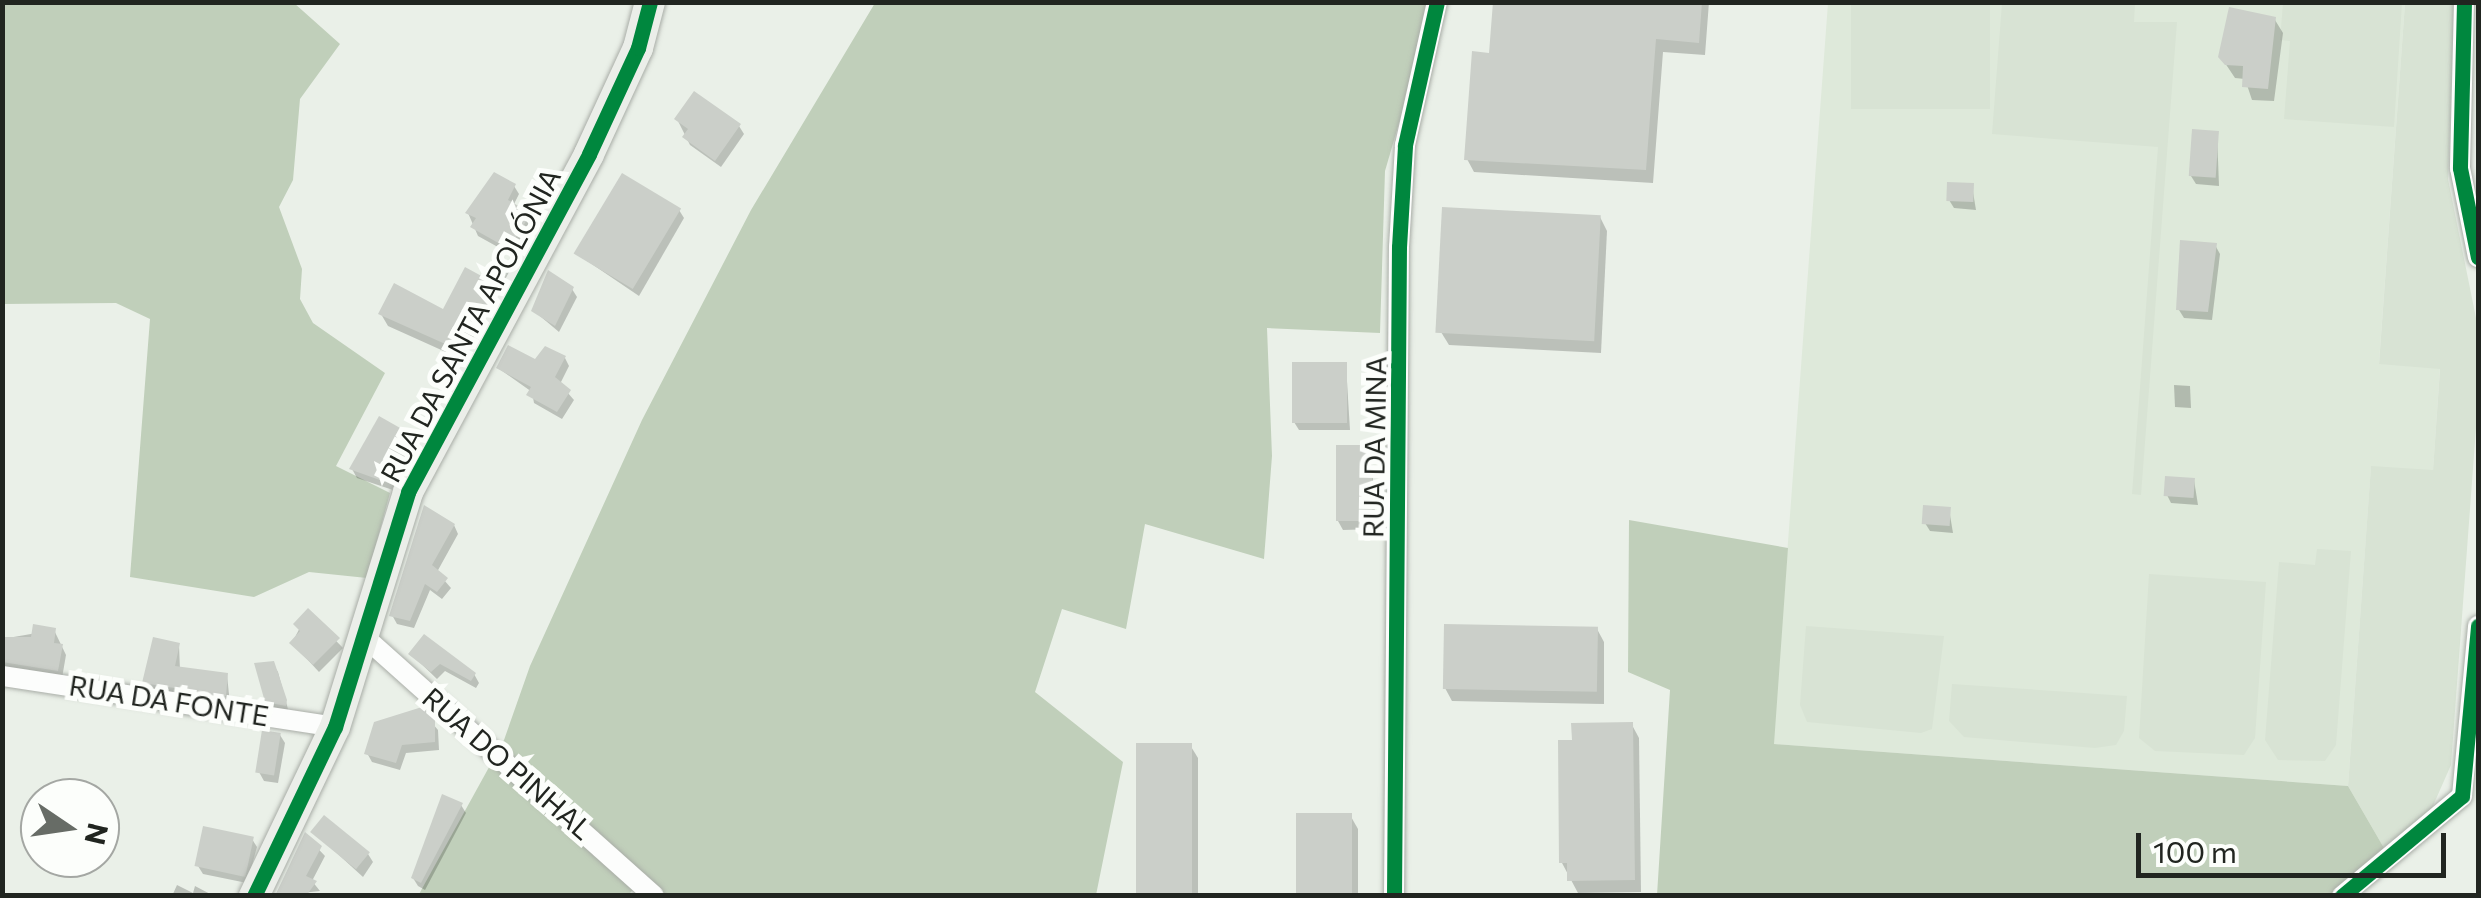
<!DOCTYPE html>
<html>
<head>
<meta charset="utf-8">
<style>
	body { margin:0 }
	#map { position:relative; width:2481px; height:898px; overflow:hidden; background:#eaf0e8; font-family:Commissioner,sans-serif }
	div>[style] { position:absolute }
	.built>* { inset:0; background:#dee9da }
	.green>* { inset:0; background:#d8e3d4; transform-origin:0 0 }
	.forest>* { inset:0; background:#c0cfba }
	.shadow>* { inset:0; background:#0003 }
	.building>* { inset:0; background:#cbcfc9; transform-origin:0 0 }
	.roads { filter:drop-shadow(0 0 2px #a9ada7) drop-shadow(0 0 2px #a9ada7) }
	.street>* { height:20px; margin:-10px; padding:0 10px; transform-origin:10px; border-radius:10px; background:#fcfdfc }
	.secondary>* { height:30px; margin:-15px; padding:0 15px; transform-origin:15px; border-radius:15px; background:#ebeee9 }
	.cycleway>* { height:15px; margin:-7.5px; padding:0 7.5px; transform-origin:7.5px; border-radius:7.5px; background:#00873e }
	span { translate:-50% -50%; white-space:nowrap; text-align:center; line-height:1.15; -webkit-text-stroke:10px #fcfefb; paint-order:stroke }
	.street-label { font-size:28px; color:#212520 }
	.frame { position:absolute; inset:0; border:5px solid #212520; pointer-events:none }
	.north { position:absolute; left:20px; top:778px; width:100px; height:100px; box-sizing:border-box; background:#fcfefb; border:2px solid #a4a7a3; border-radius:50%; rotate:103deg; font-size:28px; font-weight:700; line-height:40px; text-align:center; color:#212520 }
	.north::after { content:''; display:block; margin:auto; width:35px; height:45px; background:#676c66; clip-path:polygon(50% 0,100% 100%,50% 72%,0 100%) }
	.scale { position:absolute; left:2136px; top:833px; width:310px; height:45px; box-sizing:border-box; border:5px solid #212520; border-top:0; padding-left:12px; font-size:30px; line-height:35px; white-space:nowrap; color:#212520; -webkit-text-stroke:8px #fcfefb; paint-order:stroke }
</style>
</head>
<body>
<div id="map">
	<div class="built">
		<div style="clip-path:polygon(1828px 3px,2405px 3px,2379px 363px,2440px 368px,2433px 471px,2371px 467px,2348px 786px,1773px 744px)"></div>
	</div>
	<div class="green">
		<div style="left:1851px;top:3px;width:139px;height:106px"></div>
		<div style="clip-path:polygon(2002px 3px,2135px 3px,2134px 22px,2177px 22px,2141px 495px,2132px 494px,2158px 147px,1992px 134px)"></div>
		<div style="clip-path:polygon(2283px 3px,2402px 3px,2394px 127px,2284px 119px,2290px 41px,2280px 40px)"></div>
		<div style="clip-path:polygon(2405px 3px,2454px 3px,2448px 179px,2478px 328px,2478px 401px,2451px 765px,2432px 808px,2384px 848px,2348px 786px,2371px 466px,2433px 470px,2440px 369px,2379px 364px)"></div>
		<div style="clip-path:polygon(2317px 549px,2351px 551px,2336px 745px,2325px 761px,2278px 760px,2265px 740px,2279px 562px,2315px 565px)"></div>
		<div style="clip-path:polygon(2149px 574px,2266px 582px,2255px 738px,2244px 755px,2155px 751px,2139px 738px)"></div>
		<div style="clip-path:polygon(1806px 626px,1944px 636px,1932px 729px,1921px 733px,1807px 722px,1800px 705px)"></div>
		<div style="clip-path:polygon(1952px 684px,2127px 696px,2124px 731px,2116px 745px,2095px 748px,1964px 737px,1949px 721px)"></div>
	</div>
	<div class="forest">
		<div style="clip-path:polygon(2px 3px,294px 3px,340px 44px,300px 99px,293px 180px,279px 207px,302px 269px,300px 299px,313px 323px,385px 373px,336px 466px,390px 493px,367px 578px,309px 572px,254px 597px,130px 577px,150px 319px,116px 303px,3px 304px)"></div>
		<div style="clip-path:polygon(875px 3px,1434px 3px,1385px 171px,1380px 333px,1267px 328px,1272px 456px,1264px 559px,1145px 524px,1126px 629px,1062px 609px,1035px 692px,1123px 762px,1096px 895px,664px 896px,642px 874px,629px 895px,418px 896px,504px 740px,530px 666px,642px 420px,751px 210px)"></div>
		<div style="clip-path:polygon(1629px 520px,1788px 548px,1774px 744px,2348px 786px,2384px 848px,2340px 895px,1657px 895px,1670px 690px,1628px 672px)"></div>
	</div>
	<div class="shadow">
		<div style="clip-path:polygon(1495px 2px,1709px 2px,1705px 55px,1663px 52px,1653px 183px,1474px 172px,1467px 159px,1491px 56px)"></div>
		<div style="clip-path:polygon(2275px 20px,2283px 33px,2274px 101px,2252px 100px,2245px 79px,2235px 78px,2221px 57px)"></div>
		<div style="clip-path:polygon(677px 119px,739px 126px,744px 134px,721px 167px,690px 145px)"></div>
		<div style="clip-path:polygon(2217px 133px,2219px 186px,2196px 184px,2191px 176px)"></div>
		<div style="clip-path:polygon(514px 186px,519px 194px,513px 206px,534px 223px,514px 256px,478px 236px,468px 213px)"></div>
		<div style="clip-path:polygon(1972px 186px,1976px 210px,1954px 208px,1949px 200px)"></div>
		<div style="clip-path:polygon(679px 210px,684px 218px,639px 296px,577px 254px)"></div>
		<div style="clip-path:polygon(1600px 217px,1607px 231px,1601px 353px,1449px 345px,1441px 332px)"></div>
		<div style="clip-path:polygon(2215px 245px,2220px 254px,2212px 320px,2184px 318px,2179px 310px)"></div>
		<div style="clip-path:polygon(496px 287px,503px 298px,468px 362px,388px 326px,381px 314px,444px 313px)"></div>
		<div style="clip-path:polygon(572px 289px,577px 297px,559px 332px,534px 311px)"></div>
		<div style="clip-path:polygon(565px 358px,569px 366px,560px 384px,574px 400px,562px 419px,534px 403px,532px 392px,498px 368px)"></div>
		<div style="clip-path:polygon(1346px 365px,1350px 430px,1299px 430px,1294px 422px)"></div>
		<div style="clip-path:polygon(2174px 385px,2190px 386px,2191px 408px,2175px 407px)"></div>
		<div style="clip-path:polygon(414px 439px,419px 447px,396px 491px,357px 478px,352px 469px)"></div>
		<div style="clip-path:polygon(1371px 447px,1376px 529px,1343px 530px,1338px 521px)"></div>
		<div style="clip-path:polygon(2194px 480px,2198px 505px,2171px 503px,2167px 495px)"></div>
		<div style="clip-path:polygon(1949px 509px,1953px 533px,1930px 531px,1925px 523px)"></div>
		<div style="clip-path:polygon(454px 525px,458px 534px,437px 572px,451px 588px,442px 599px,430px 590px,414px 628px,397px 624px,392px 615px)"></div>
		<div style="clip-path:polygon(308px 612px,343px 648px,319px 672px,292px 643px)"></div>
		<div style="clip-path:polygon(1597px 629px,1604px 642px,1604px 704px,1452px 701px,1445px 688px)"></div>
		<div style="clip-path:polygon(54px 630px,66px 655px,62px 678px,2px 674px,2px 639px)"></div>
		<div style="clip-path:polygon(179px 645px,180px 670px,227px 675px,230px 704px,149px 691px,144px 683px)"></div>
		<div style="clip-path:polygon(411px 654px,474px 674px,479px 683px,476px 688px,445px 671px,437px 679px)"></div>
		<div style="clip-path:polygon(273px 664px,278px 672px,289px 713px,273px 710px,268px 701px)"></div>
		<div style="clip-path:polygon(421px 710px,438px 730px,439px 750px,406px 753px,400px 770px,372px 762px,367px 753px,376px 723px)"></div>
		<div style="clip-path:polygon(1632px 725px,1639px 738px,1641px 892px,1578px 893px,1562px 863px,1574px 742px)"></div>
		<div style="clip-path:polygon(280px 735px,285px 743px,278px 783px,264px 781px,259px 772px)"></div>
		<div style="clip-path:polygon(1190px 745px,1198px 758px,1198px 896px,1139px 896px)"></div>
		<div style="clip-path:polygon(461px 805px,466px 813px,425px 890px,418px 886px,413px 878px)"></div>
		<div style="clip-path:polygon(1350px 815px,1358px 829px,1358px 896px,1299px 896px)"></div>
		<div style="clip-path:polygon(317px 835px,368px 854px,373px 862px,363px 877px)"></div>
		<div style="clip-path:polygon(306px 836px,325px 856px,312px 881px,320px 891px,275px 896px)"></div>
		<div style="clip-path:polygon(252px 839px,257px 847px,247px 883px,203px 874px,198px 866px)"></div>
		<div style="clip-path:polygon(177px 885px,193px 893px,195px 886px,214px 896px,172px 896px)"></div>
	</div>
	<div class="building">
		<div style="clip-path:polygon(1493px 2px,1702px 2px,1699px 43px,1656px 39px,1646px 170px,1464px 160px,1472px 51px,1489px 53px)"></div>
		<div style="clip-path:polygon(2229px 7px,2276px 17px,2268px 89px,2242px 87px,2243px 66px,2225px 65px,2218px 57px)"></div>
		<div style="clip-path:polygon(694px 91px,741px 124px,715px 161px,682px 137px,688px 129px,674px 119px)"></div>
		<div style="left:2192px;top:129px;width:27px;height:47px;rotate:4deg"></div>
		<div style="clip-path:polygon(494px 172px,516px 184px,508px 200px,531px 213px,509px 249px,470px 227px,476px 218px,465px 213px)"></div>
		<div style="left:622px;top:173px;width:69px;height:94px;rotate:31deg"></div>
		<div style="left:1947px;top:182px;width:27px;height:19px;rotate:2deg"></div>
		<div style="left:1442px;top:207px;width:159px;height:126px;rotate:3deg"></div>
		<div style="clip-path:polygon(2180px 240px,2217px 243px,2208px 312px,2176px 310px)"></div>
		<div style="clip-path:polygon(465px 267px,498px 285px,461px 351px,378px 314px,394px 283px,443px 309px)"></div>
		<div style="clip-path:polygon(548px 270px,574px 287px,555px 326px,531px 311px)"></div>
		<div style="clip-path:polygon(508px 345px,535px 359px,545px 346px,566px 356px,555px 377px,571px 390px,557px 412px,526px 395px,531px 387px,496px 368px)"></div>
		<div style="left:1292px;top:362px;width:55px;height:61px"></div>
		<div style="clip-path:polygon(379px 416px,416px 437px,391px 484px,349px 469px)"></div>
		<div style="left:1372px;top:445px;width:76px;height:36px;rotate:90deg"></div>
		<div style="left:2165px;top:476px;width:30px;height:20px;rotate:4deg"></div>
		<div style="clip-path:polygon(424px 505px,455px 524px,432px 565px,448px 578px,437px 592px,425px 584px,410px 621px,389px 616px)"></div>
		<div style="left:1923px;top:505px;width:28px;height:19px;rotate:4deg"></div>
		<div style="clip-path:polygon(308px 608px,340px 638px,313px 665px,289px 643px,300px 631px,293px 624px)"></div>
		<div style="clip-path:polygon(33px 624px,56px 628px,54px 643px,63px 644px,58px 671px,2px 662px,2px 637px,31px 637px)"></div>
		<div style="left:1444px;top:624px;width:154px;height:65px;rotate:1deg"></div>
		<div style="clip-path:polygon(424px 634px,476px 673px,471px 681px,440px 664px,431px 672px,408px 654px)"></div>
		<div style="clip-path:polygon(153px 637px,180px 643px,175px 666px,228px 673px,226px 696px,142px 683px)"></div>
		<div style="clip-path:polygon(274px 661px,287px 700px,286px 706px,265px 702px,254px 663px)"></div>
		<div style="clip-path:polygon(422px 707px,435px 719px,435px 742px,402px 745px,396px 763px,364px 754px,374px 722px)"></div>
		<div style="clip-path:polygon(1633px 722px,1635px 880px,1567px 881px,1567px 863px,1559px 863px,1558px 740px,1572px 740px,1571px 723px)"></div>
		<div style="left:262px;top:730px;width:19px;height:43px;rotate:9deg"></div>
		<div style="left:1136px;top:743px;width:56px;height:153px"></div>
		<div style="clip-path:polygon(442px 794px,463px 803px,421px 883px,411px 878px)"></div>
		<div style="left:1296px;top:813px;width:56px;height:83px"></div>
		<div style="left:324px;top:815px;width:59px;height:22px;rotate:39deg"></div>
		<div style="left:203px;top:826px;width:52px;height:41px;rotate:12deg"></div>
		<div style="clip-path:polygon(305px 832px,322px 846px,306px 876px,317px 881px,306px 896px,275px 896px)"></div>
	</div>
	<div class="roads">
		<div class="street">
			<div style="left:2464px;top:2px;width:166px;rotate:91.4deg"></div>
			<div style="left:2460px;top:168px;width:91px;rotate:78.6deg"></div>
			<div style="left:360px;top:633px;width:394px;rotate:41.8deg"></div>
			<div style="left:2px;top:676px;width:337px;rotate:8.7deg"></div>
			<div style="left:1394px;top:896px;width:649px;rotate:-89.56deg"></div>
			<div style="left:1399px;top:247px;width:102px;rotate:-86.6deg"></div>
			<div style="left:1405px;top:145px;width:147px;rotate:-77.4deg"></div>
			<div style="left:2342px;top:896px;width:156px;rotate:-39.8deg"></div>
			<div style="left:2462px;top:796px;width:171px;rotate:-84.6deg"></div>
		</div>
		<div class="secondary">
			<div style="left:254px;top:896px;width:187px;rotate:-64.4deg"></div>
			<div style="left:335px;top:727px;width:246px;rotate:-72.7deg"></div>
			<div style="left:408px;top:492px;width:383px;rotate:-61.8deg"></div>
			<div style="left:589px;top:154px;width:117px;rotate:-65.2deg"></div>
			<div style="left:638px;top:48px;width:48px;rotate:-75.4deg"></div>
		</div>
	</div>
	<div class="cycleway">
		<div style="left:2464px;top:2px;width:166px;rotate:91.4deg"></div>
		<div style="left:2460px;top:168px;width:91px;rotate:78.6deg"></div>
		<div style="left:254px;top:896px;width:187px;rotate:-64.4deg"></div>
		<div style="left:335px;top:727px;width:246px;rotate:-72.7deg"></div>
		<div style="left:408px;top:492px;width:383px;rotate:-61.8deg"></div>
		<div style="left:589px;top:154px;width:117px;rotate:-65.2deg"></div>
		<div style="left:638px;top:48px;width:48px;rotate:-75.4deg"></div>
		<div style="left:1394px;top:896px;width:649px;rotate:-89.56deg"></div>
		<div style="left:1399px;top:247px;width:102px;rotate:-86.6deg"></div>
		<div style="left:1405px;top:145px;width:147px;rotate:-77.4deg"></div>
		<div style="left:2342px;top:896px;width:156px;rotate:-39.8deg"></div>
		<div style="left:2462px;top:796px;width:171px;rotate:-84.6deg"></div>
	</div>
	<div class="street-label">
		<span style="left:470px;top:325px;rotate:-62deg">RUA DA SANTA APOLÓNIA</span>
		<span style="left:1374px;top:447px;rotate:-89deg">RUA DA MINA</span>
		<span style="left:169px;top:700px;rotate:9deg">RUA DA FONTE</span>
		<span style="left:508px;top:763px;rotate:41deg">RUA DO PINHAL</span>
	</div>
	<div class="frame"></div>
	<div class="north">N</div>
	<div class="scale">100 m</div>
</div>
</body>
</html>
